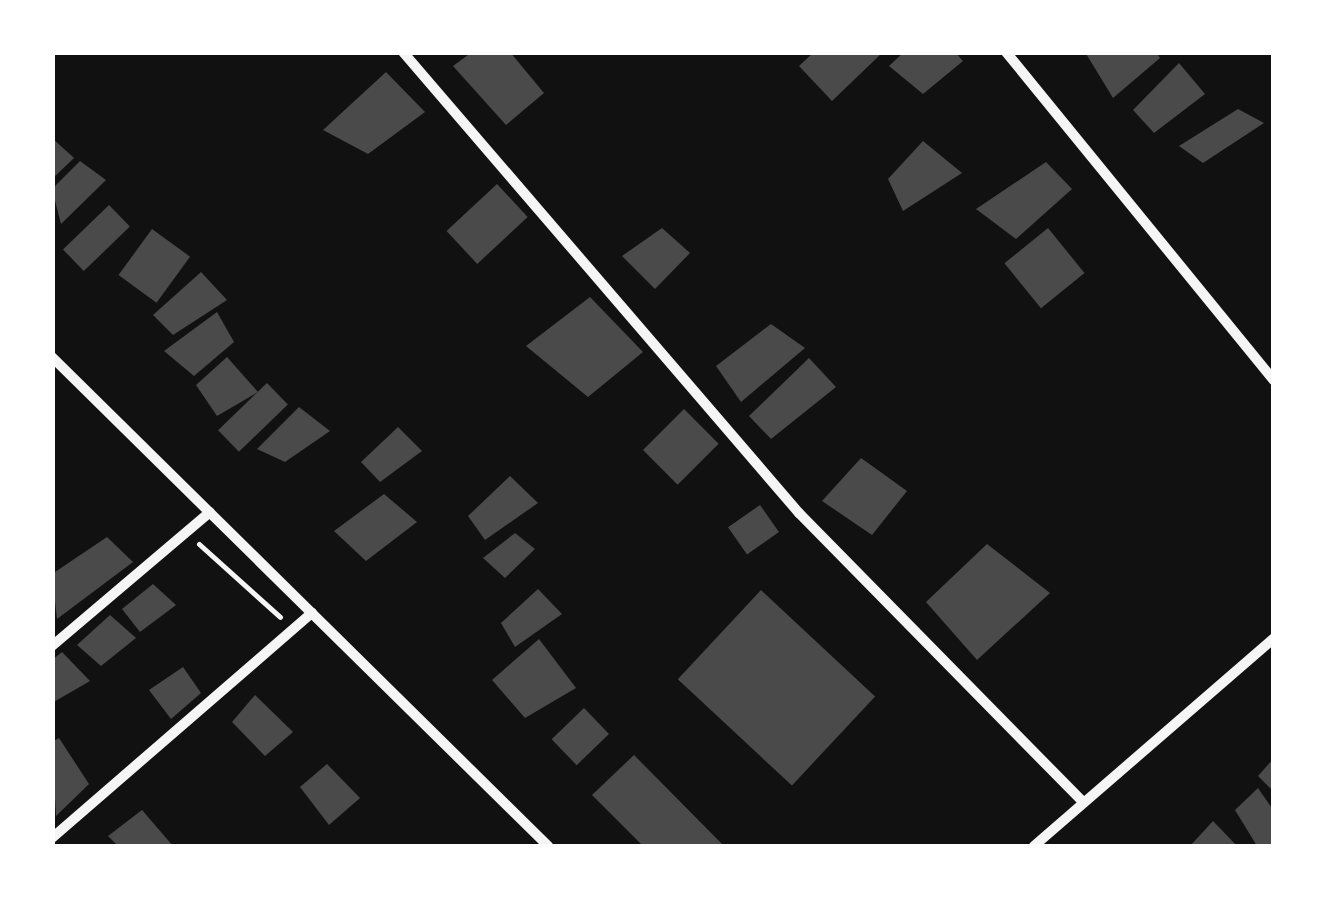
<!DOCTYPE html>
<html>
<head>
<meta charset="utf-8">
<style>
	body { margin:0 }
	#map { position:relative; width:1326px; height:899px; overflow:hidden; background:#111; font-family:"DM Sans",sans-serif }
	div>[style] { position:absolute }
	.building>* { inset:0; background:#4a4a4a; transform-origin:0 0 }
	.path>* { height:5px; margin:-2.5px; padding:0 2.5px; transform-origin:2.5px; border-radius:2.5px; background:#f5f5f5 }
	.minor>* { height:10px; margin:-5px; padding:0 5px; transform-origin:5px; border-radius:5px; background:#f5f5f5 }
	span { translate:-50% -50%; white-space:nowrap; text-align:center; line-height:1.15; -webkit-text-stroke:10px #fff; paint-order:stroke }
	.frame { position:absolute; inset:0; border:55px solid #fff; pointer-events:none }
</style>
</head>
<body>
<div id="map">
	<div class="building">
		<div style="clip-path:polygon(472px 52px,510px 52px,544px 93px,506px 125px,453px 66px)"></div>
		<div style="clip-path:polygon(814px 52px,883px 52px,832px 101px,799px 66px)"></div>
		<div style="clip-path:polygon(904px 52px,955px 52px,963px 61px,923px 94px,889px 66px)"></div>
		<div style="clip-path:polygon(1085px 52px,1156px 52px,1160px 58px,1113px 98px)"></div>
		<div style="clip-path:polygon(1179px 63px,1205px 94px,1154px 133px,1133px 110px)"></div>
		<div style="clip-path:polygon(386px 72px,425px 112px,368px 154px,323px 130px)"></div>
		<div style="clip-path:polygon(1238px 109px,1264px 123px,1203px 163px,1179px 146px)"></div>
		<div style="clip-path:polygon(52px 138px,74px 158px,52px 179px)"></div>
		<div style="clip-path:polygon(923px 141px,962px 173px,903px 211px,888px 179px)"></div>
		<div style="clip-path:polygon(80px 161px,106px 180px,61px 224px,52px 189px)"></div>
		<div style="clip-path:polygon(1046px 162px,1072px 189px,1016px 239px,976px 209px)"></div>
		<div style="left:497px;top:184px;width:45px;height:69px;rotate:47deg"></div>
		<div style="left:109px;top:205px;width:30px;height:64px;rotate:46deg"></div>
		<div style="clip-path:polygon(662px 228px,690px 253px,655px 289px,622px 256px)"></div>
		<div style="left:1048px;top:228px;width:58px;height:56px;rotate:51deg"></div>
		<div style="left:152px;top:229px;width:47px;height:57px;rotate:36deg"></div>
		<div style="clip-path:polygon(201px 272px,227px 300px,173px 335px,153px 315px)"></div>
		<div style="clip-path:polygon(590px 297px,643px 352px,588px 397px,526px 346px)"></div>
		<div style="clip-path:polygon(217px 312px,234px 342px,194px 376px,164px 351px)"></div>
		<div style="clip-path:polygon(771px 324px,805px 348px,741px 402px,716px 366px)"></div>
		<div style="clip-path:polygon(227px 357px,258px 392px,217px 416px,196px 385px)"></div>
		<div style="clip-path:polygon(809px 358px,836px 387px,771px 439px,749px 416px)"></div>
		<div style="left:267px;top:383px;width:30px;height:68px;rotate:46deg"></div>
		<div style="clip-path:polygon(299px 407px,330px 431px,285px 462px,257px 449px)"></div>
		<div style="left:684px;top:409px;width:49px;height:58px;rotate:45deg"></div>
		<div style="clip-path:polygon(398px 427px,422px 451px,380px 482px,361px 462px)"></div>
		<div style="clip-path:polygon(861px 458px,907px 491px,872px 535px,822px 501px)"></div>
		<div style="clip-path:polygon(510px 476px,538px 503px,485px 540px,468px 516px)"></div>
		<div style="clip-path:polygon(384px 494px,417px 522px,366px 561px,334px 531px)"></div>
		<div style="left:760px;top:505px;width:33px;height:39px;rotate:55deg"></div>
		<div style="clip-path:polygon(515px 533px,535px 549px,505px 578px,483px 558px)"></div>
		<div style="clip-path:polygon(107px 537px,133px 562px,57px 619px,52px 574px)"></div>
		<div style="clip-path:polygon(987px 544px,1050px 593px,977px 660px,926px 602px)"></div>
		<div style="clip-path:polygon(153px 584px,176px 605px,140px 632px,122px 609px)"></div>
		<div style="clip-path:polygon(538px 589px,562px 614px,515px 647px,501px 623px)"></div>
		<div style="left:761px;top:590px;width:156px;height:122px;rotate:43deg"></div>
		<div style="clip-path:polygon(110px 615px,136px 638px,101px 666px,77px 645px)"></div>
		<div style="clip-path:polygon(539px 639px,576px 688px,525px 718px,492px 680px)"></div>
		<div style="clip-path:polygon(62px 652px,90px 681px,52px 703px,52px 660px)"></div>
		<div style="clip-path:polygon(183px 667px,201px 693px,171px 719px,149px 690px)"></div>
		<div style="clip-path:polygon(255px 695px,293px 732px,265px 756px,232px 722px)"></div>
		<div style="left:584px;top:708px;width:36px;height:45px;rotate:46deg"></div>
		<div style="clip-path:polygon(59px 738px,89px 784px,56px 816px,52px 742px)"></div>
		<div style="clip-path:polygon(634px 755px,724px 846px,643px 846px,592px 795px)"></div>
		<div style="clip-path:polygon(1274px 758px,1274px 792px,1258px 776px)"></div>
		<div style="clip-path:polygon(327px 764px,360px 798px,329px 825px,300px 787px)"></div>
		<div style="clip-path:polygon(1258px 788px,1274px 811px,1274px 846px,1257px 846px,1235px 810px)"></div>
		<div style="clip-path:polygon(142px 810px,173px 846px,118px 846px,108px 836px)"></div>
		<div style="clip-path:polygon(1213px 821px,1237px 846px,1190px 846px)"></div>
	</div>
	<div class="path">
		<div style="left:199px;top:544px;width:109px;rotate:42deg"></div>
	</div>
	<div class="minor">
		<div style="left:403px;top:52px;width:608px;rotate:49.34deg"></div>
		<div style="left:799px;top:513px;width:405px;rotate:45.5deg"></div>
		<div style="left:1006px;top:52px;width:424px;rotate:50.8deg"></div>
		<div style="left:52px;top:357px;width:697px;rotate:44.59deg"></div>
		<div style="left:52px;top:646px;width:207px;rotate:-40.3deg"></div>
		<div style="left:52px;top:838px;width:344px;rotate:-40.9deg"></div>
		<div style="left:1034px;top:846px;width:318px;rotate:-40.9deg"></div>
	</div>
	<div class="frame"></div>
</div>
</body>
</html>
